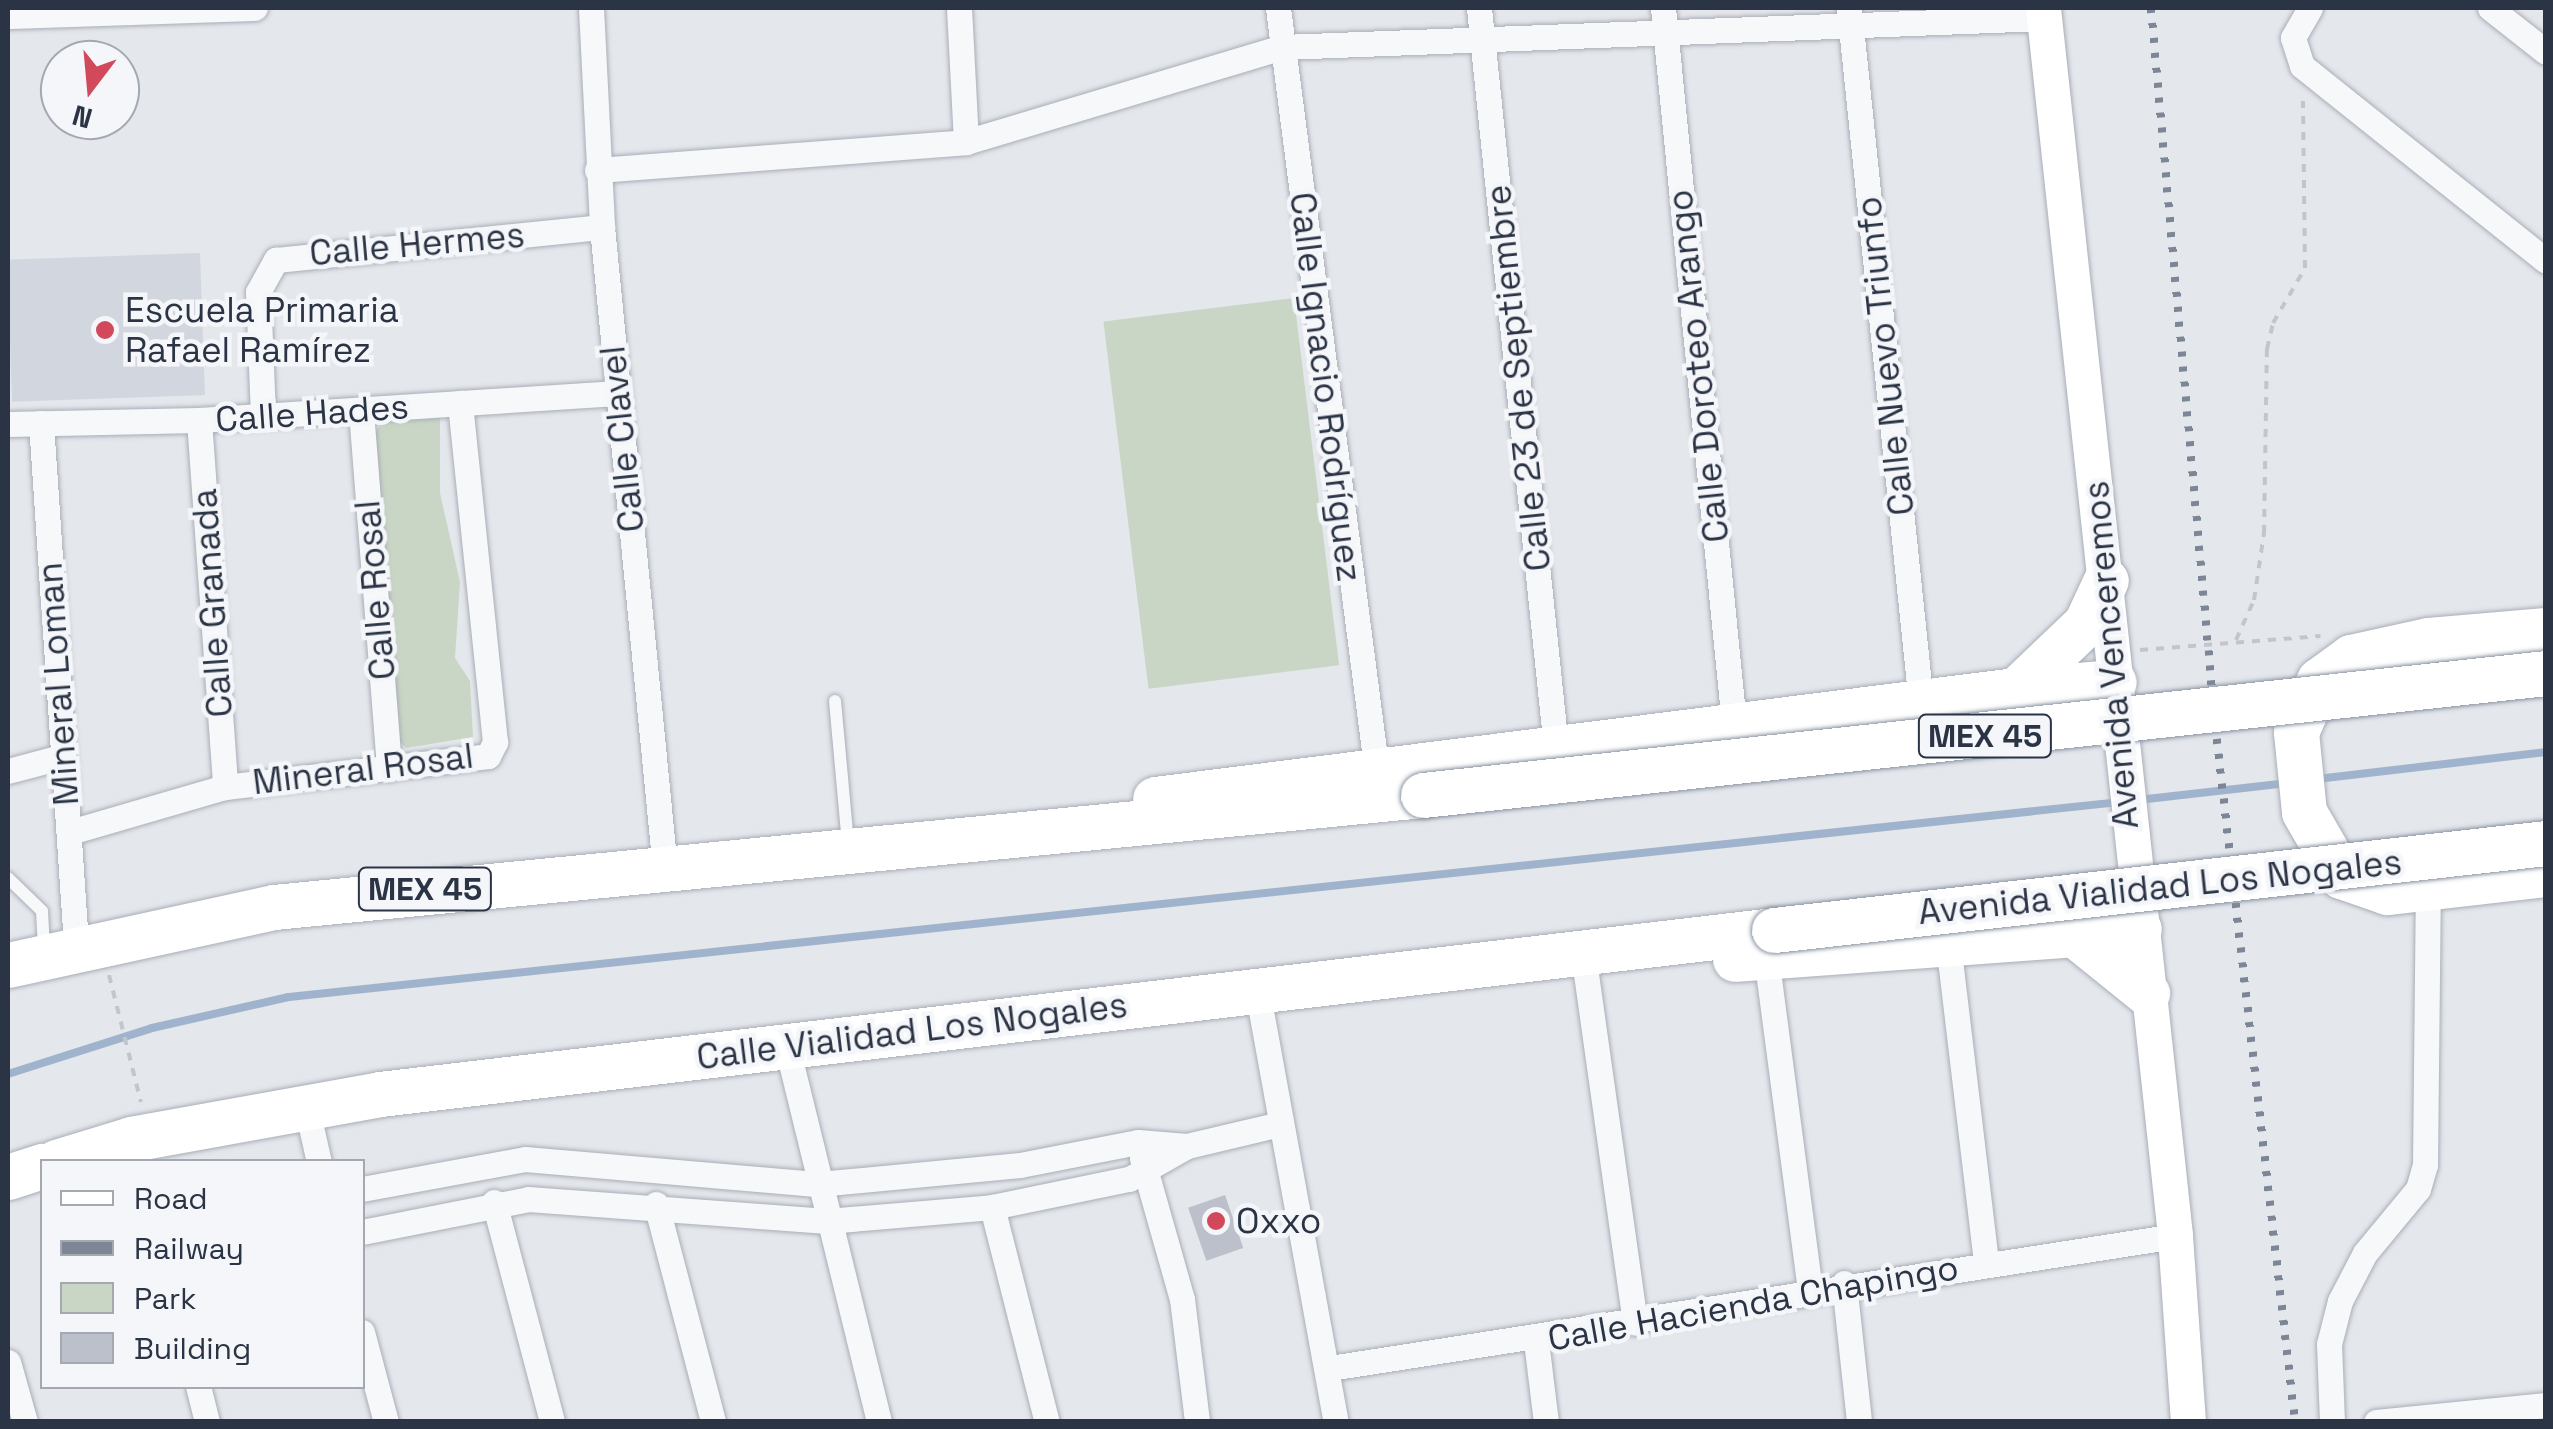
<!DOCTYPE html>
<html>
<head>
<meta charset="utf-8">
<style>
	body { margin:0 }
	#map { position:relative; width:2553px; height:1429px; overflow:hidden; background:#e4e7ec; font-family:"Space Grotesk",sans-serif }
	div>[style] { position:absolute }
	.built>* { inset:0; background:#d2d6de; transform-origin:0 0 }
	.green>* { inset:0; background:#c9d6c5; transform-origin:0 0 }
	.stream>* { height:8px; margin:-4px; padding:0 4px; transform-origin:4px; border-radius:4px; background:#9fb4cc }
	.building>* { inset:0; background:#bbc0ca; transform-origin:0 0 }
	.path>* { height:4px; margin-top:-2px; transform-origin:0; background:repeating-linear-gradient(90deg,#c2c5cb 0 8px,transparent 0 16px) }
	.roads { filter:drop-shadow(0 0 2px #a9aeb7) drop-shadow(0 0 2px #a9aeb7) }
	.lane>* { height:12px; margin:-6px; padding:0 6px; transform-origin:6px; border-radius:6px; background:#f7f8fa }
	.street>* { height:25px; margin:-12.5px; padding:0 12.5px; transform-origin:12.5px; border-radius:12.5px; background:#f7f8fa }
	.secondary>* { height:35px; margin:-17.5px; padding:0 17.5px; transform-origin:17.5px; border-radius:17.5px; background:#fff }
	.highway>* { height:45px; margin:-22.5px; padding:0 22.5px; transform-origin:22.5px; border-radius:22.5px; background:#fff }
	.rail>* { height:8px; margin-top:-4px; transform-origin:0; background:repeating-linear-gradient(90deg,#7d8696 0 5px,transparent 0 15px) }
	.bridges { filter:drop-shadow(0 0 2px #8b94a3) drop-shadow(0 0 2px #8b94a3) }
	.highway-bridge>* { height:45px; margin:-22.5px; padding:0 22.5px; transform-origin:22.5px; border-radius:22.5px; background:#fff }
	.dots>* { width:28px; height:28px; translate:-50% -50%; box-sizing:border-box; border:5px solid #f4f6f9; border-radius:50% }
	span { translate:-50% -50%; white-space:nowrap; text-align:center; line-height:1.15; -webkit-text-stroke:9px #f4f6f9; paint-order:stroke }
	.shield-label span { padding:2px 8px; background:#f4f6f9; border:2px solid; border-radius:8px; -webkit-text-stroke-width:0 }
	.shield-label { font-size:32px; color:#2b3445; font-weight:700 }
	.street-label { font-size:35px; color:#2b3445 }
	.poi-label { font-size:35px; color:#2b3445 }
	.left { translate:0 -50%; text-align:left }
	.frame { position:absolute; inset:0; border:10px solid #2b3445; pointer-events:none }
	.legend { position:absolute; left:40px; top:1159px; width:325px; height:230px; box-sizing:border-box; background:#f4f6f9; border:2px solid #a4a8b1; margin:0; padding:12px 18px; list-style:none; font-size:30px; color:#2b3445 }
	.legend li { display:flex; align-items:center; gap:20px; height:50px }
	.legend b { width:50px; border:2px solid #a4a8b1 }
	.north { position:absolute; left:40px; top:40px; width:100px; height:100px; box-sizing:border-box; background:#f4f6f9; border:2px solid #a4a8b1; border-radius:50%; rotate:196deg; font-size:28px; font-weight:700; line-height:40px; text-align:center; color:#2b3445 }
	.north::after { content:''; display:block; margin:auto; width:35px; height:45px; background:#d1495b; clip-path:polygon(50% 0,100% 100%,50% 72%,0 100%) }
</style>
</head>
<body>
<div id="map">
	<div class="built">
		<div style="left:200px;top:253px;width:142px;height:193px;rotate:88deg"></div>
	</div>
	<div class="green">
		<div style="left:1294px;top:298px;width:370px;height:192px;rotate:83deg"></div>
		<div style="clip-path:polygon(440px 418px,440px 493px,460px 582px,455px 658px,470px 681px,473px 737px,406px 748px,397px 739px,374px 435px,381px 423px)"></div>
	</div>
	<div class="stream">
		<div style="left:2317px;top:779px;width:231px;rotate:-6.7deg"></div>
		<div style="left:2138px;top:800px;width:151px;rotate:-6.5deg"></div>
		<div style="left:8px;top:1074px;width:151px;rotate:-17.7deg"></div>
		<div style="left:152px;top:1028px;width:140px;rotate:-12.8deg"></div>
		<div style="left:289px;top:997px;width:1840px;rotate:-6.08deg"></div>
	</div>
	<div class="building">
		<div style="left:1225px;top:1195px;width:56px;height:39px;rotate:71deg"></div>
	</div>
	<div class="path">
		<div style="left:2236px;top:640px;width:44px;rotate:-65.8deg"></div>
		<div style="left:2254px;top:600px;width:68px;rotate:-81.5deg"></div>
		<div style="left:2264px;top:533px;width:184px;rotate:-89.1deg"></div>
		<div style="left:2267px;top:349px;width:27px;rotate:-77deg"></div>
		<div style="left:2273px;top:323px;width:64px;rotate:-59.8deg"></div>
		<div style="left:2305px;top:268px;width:167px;rotate:-90.7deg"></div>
		<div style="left:2140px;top:650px;width:181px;rotate:-4.4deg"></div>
		<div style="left:109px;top:975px;width:131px;rotate:75.9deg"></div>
	</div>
	<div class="roads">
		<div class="lane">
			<div style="left:835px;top:701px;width:143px;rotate:84.8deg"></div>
			<div style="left:8px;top:878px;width:47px;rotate:44.1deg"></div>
			<div style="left:42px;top:911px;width:38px;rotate:87deg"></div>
		</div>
		<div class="street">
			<div style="left:591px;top:8px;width:219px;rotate:87.1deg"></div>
			<div style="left:602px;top:227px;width:646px;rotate:84.4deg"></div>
			<div style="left:959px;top:8px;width:134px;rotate:87deg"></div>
			<div style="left:1278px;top:8px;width:764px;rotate:82.63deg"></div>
			<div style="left:1479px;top:8px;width:744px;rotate:84.06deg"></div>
			<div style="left:1663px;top:8px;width:720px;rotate:84.34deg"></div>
			<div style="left:1849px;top:8px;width:700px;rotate:84.09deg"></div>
			<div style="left:2310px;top:8px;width:34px;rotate:120deg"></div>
			<div style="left:2293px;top:38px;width:29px;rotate:72deg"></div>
			<div style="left:2302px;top:66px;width:312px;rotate:38.6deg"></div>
			<div style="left:2490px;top:8px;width:71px;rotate:38.2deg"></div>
			<div style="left:8px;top:16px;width:247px;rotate:-1.9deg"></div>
			<div style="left:597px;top:170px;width:370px;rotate:-4.3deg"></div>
			<div style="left:966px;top:142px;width:330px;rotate:-16.7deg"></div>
			<div style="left:1282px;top:47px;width:763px;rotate:-2.18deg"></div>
			<div style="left:361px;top:411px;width:359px;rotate:85.5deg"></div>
			<div style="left:263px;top:416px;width:124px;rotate:-92.3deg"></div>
			<div style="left:258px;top:292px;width:37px;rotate:-61deg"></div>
			<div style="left:276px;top:260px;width:328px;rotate:-5.8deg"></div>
			<div style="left:199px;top:420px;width:368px;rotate:85.9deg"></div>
			<div style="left:41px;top:423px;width:523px;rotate:86.16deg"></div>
			<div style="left:8px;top:424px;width:191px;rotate:-1.2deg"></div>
			<div style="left:199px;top:420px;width:419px;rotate:-3.7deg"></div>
			<div style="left:8px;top:771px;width:55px;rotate:-14.8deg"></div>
			<div style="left:70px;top:832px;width:161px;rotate:-16.2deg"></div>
			<div style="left:225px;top:787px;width:265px;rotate:-6.7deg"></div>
			<div style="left:488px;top:756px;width:16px;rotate:-63deg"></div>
			<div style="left:495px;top:742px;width:341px;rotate:-95.9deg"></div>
			<div style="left:1948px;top:943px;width:322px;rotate:83.2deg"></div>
			<div style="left:1766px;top:956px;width:337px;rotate:82.5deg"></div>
			<div style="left:1586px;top:974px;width:352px;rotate:82deg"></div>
			<div style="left:1261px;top:1011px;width:418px;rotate:79.7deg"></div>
			<div style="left:787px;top:1047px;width:386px;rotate:76.2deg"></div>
			<div style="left:306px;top:1105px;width:58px;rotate:77.2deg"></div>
			<div style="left:1142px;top:1158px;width:147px;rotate:74.2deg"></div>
			<div style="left:1182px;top:1299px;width:124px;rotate:83deg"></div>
			<div style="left:362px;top:1189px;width:166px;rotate:-10.4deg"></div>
			<div style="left:525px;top:1159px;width:295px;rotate:4.9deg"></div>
			<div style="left:819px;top:1184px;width:202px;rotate:-5.4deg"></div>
			<div style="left:1020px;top:1165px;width:120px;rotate:-11deg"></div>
			<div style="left:1138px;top:1142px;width:49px;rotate:4.7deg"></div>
			<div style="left:1187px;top:1146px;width:96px;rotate:-13.3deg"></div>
			<div style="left:494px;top:1202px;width:228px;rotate:75.2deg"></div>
			<div style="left:656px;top:1204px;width:225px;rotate:75.3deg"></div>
			<div style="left:992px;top:1207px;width:222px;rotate:75.7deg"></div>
			<div style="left:362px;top:1232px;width:169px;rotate:-11.2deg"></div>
			<div style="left:528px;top:1199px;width:300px;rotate:4.2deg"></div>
			<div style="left:827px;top:1221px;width:166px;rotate:-4.8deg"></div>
			<div style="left:992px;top:1207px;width:140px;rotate:-11.6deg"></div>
			<div style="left:1129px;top:1179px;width:67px;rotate:-29.6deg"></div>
			<div style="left:1844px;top:1283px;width:140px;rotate:83.8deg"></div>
			<div style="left:362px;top:1332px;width:93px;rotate:75.1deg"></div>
			<div style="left:1536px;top:1341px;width:82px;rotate:83deg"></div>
			<div style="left:8px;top:1362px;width:62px;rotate:74.2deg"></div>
			<div style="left:1330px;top:1368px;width:855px;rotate:-8.88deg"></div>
			<div style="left:198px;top:1386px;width:37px;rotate:76deg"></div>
			<div style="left:2332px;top:1422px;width:78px;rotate:-92.2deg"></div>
			<div style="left:2329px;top:1344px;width:44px;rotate:-75.7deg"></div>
			<div style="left:2340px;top:1301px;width:54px;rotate:-62.5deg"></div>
			<div style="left:2365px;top:1253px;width:83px;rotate:-50.4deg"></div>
			<div style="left:2418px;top:1189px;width:25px;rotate:-74deg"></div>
			<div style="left:2425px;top:1165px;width:276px;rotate:-89.4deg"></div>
			<div style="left:2376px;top:1422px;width:171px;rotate:-5.7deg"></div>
		</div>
		<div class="secondary">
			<div style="left:2043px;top:8px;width:1235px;rotate:83.86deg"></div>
			<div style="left:2175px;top:1236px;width:186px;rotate:86deg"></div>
		</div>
		<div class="highway">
			<div style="left:2546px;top:630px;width:118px;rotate:175.2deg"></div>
			<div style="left:2428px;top:640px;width:79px;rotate:167.6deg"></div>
			<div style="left:2351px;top:657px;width:39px;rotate:144deg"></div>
			<div style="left:2319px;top:680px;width:57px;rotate:113.9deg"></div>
			<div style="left:2296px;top:732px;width:80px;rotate:84.3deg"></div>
			<div style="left:2304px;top:812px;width:74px;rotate:60deg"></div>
			<div style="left:2341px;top:876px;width:49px;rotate:19.2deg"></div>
			<div style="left:2387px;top:892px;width:160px;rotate:-6.5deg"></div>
			<div style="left:2016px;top:690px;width:98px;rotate:-4.7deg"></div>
			<div style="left:1155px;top:799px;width:868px;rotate:-7.22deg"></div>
			<div style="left:2016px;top:690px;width:97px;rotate:-43.7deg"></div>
			<div style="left:2086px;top:623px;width:47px;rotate:-65.1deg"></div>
			<div style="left:2074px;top:934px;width:65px;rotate:-4.4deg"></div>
			<div style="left:1735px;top:959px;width:340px;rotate:-4.2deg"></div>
			<div style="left:2074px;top:934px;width:94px;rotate:38.9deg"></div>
			<div style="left:8px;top:965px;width:272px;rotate:-12.3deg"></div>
			<div style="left:274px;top:907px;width:1154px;rotate:-5.57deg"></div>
			<div style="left:56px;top:1162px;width:78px;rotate:-17deg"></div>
			<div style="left:131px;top:1139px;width:253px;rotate:-10.2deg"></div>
			<div style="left:380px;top:1094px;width:1404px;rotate:-6.71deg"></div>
			<div style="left:8px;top:1177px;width:36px;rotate:-18deg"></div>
		</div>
	</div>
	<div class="rail">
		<div style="left:2151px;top:8px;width:719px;rotate:84.89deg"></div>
		<div style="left:2215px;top:724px;width:703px;rotate:83.46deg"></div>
	</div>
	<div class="bridges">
		<div class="highway-bridge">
			<div style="left:1423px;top:795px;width:1130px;rotate:-6.2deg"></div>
			<div style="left:1774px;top:930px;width:777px;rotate:-6.43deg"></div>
		</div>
	</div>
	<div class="dots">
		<div style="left:105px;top:330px;background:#d1495b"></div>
		<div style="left:1216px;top:1221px;background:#d1495b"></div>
	</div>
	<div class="shield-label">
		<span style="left:1985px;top:736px">MEX 45</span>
		<span style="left:425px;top:889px">MEX 45</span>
	</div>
	<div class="street-label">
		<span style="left:417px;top:244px;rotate:-5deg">Calle Hermes</span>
		<span style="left:1885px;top:356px;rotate:-96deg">Calle Nuevo Triunfo</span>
		<span style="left:1698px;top:366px;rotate:-96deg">Calle Doroteo Arango</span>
		<span style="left:1518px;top:378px;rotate:-96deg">Calle 23 de Septiembre</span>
		<span style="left:1326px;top:387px;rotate:83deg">Calle Ignacio Rodríguez</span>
		<span style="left:312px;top:413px;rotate:-4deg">Calle Hades</span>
		<span style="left:622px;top:439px;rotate:-96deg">Calle Clavel</span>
		<span style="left:375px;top:590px;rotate:-95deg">Calle Rosal</span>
		<span style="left:212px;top:603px;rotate:-94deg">Calle Granada</span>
		<span style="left:2111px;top:655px;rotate:-95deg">Avenida Venceremos</span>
		<span style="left:58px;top:684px;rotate:-94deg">Mineral Loman</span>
		<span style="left:363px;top:769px;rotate:-7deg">Mineral Rosal</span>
		<span style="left:2160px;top:887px;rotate:-6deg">Avenida Vialidad Los Nogales</span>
		<span style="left:912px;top:1031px;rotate:-7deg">Calle Vialidad Los Nogales</span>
		<span style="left:1753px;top:1303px;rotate:-10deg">Calle Hacienda Chapingo</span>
	</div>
	<div class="poi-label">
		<span class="left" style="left:125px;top:330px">Escuela Primaria<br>Rafael Ramírez</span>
		<span class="left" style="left:1236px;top:1221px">Oxxo</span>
	</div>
	<div class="frame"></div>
	<ul class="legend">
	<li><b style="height:12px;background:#fff"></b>Road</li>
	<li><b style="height:12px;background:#7d8696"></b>Railway</li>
	<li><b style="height:28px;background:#c9d6c5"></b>Park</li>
	<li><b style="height:28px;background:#bbc0ca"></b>Building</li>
	</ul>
	<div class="north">N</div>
</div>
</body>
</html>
